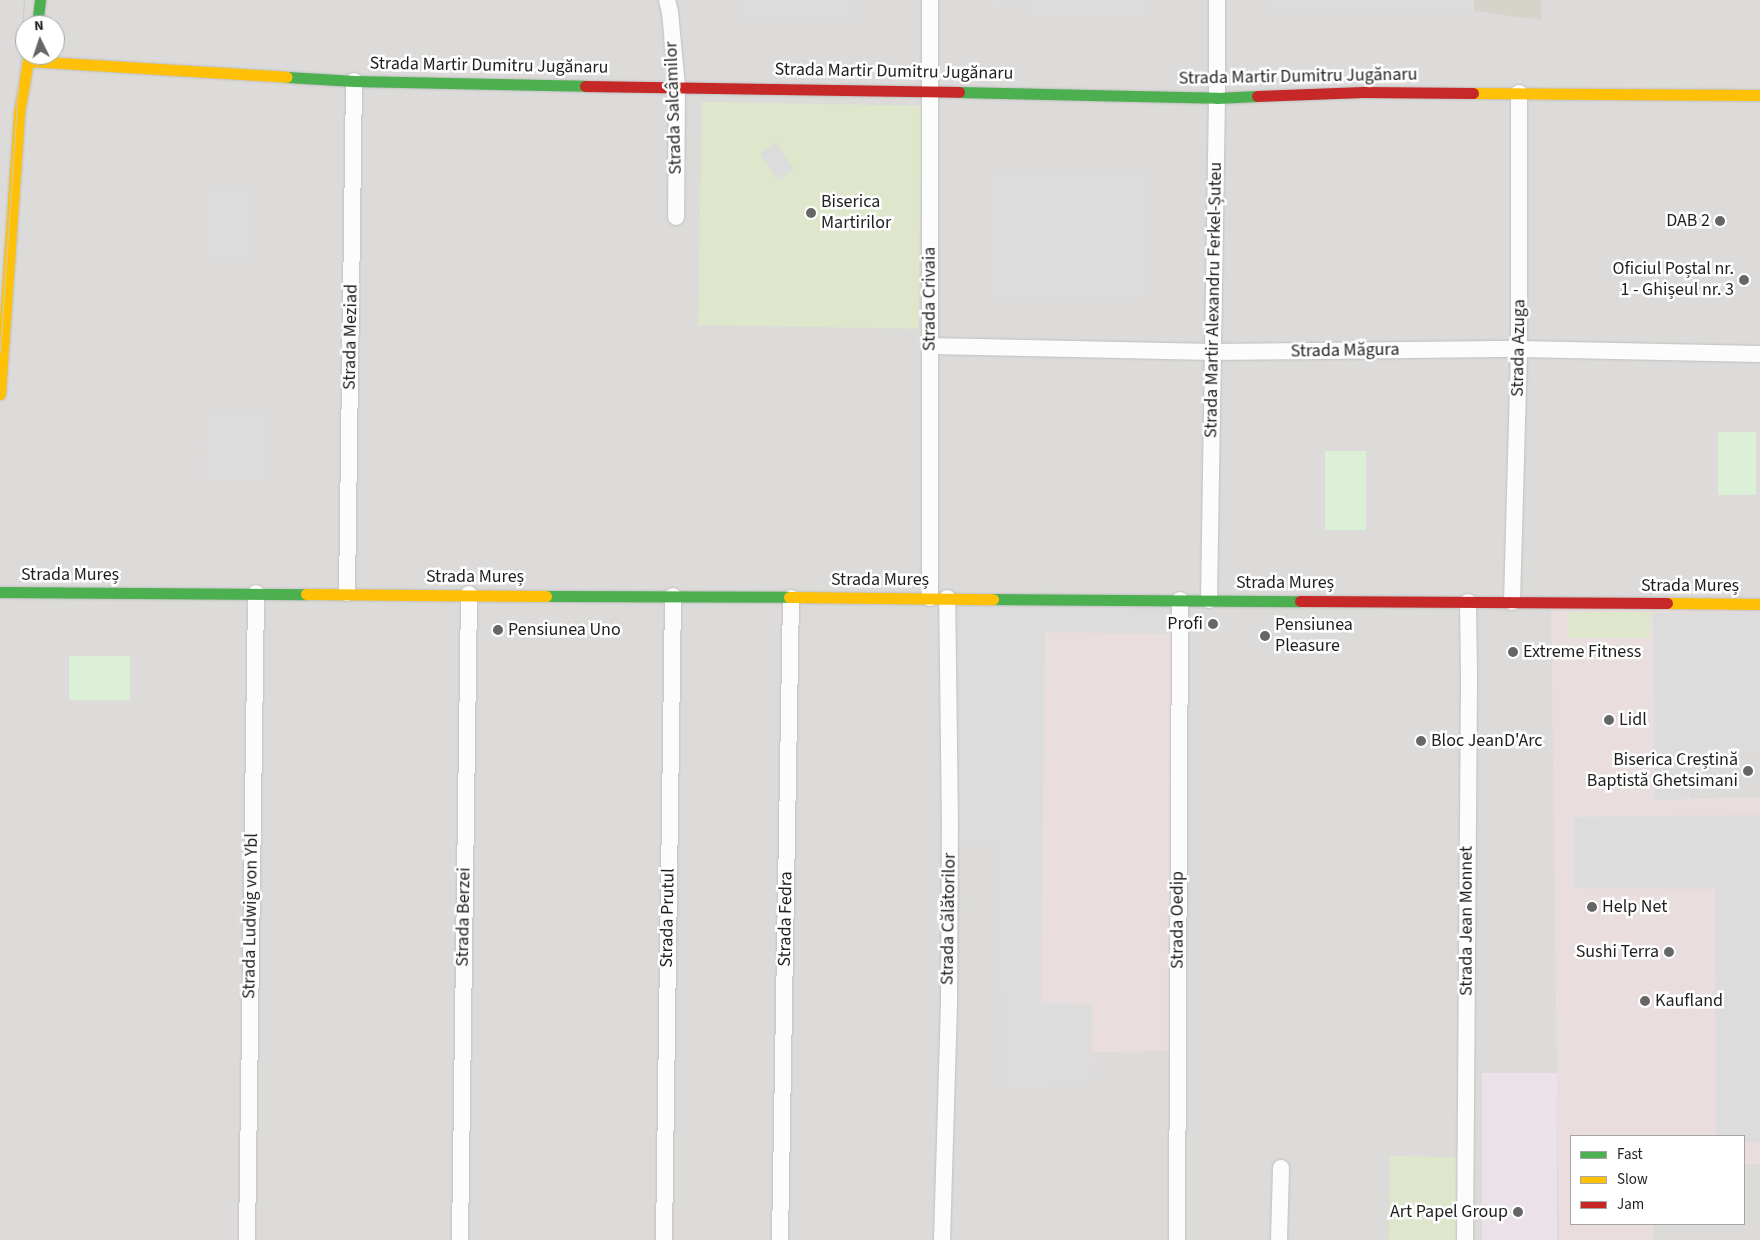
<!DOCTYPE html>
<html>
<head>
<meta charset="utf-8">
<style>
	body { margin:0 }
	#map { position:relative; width:1760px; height:1240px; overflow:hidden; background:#edebe9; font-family:"Source Sans 3",sans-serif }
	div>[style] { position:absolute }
	.residential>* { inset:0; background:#dcdbda }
	.commercial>* { inset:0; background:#eadddd }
	.industrial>* { inset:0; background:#eae2e8; transform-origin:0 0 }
	.construction>* { inset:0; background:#d6d3cb }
	.grass>* { inset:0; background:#dee7cb; transform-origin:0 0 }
	.park>* { inset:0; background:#dbf0d7; transform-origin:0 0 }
	.parking>* { inset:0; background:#dddcdc; transform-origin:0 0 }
	.roads { filter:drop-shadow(0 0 1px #c0c0bf) drop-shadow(0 0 1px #c0c0bf) }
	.street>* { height:16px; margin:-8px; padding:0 8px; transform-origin:8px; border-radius:8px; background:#fcfcfc }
	.fast>* { height:11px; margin:-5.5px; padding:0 5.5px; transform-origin:5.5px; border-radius:5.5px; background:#4caf50 }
	.slow>* { height:11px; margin:-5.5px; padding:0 5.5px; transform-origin:5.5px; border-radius:5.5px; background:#ffc107 }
	.jam>* { height:11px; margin:-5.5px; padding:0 5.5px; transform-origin:5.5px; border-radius:5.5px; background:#c62828 }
	.tram>* { height:1px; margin:-0.5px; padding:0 0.5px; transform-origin:0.5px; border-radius:0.5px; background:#cbcbca }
	.dots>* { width:14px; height:14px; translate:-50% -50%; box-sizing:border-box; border:2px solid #fff; border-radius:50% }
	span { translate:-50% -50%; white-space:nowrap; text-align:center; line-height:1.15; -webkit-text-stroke:5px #fff; paint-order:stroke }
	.street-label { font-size:18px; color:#1f1f1f }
	.poi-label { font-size:18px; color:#1f1f1f }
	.left { translate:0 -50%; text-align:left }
	.right { translate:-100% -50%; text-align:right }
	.legend { position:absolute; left:1570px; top:1135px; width:175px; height:90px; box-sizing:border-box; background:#fff; border:1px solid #a5a5a5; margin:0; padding:6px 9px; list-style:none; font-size:15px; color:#1f1f1f }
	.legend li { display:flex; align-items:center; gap:10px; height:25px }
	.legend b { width:25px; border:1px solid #a5a5a5 }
	.north { position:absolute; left:15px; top:15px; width:50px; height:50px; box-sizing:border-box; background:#fff; border:1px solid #a5a5a5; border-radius:50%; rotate:356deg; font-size:14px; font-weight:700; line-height:20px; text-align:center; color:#1f1f1f }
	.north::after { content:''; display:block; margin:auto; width:18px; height:22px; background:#676666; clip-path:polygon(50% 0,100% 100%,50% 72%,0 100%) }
</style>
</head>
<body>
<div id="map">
	<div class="residential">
		<div style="clip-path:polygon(evenodd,0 0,1760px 0,1760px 1240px,0 1240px,0 0,25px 25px,55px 25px,55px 55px,25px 55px,25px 25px,0 0,1571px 1136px,1744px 1136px,1744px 1224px,1571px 1224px,1571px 1136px)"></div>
	</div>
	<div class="commercial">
		<div style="clip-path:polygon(958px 601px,1171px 604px,1169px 1051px,1092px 1052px,1091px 1082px,1004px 1088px,1006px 995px,997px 988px,998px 843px,955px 842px)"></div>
		<div style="clip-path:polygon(1551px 606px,1760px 606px,1760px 751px,1688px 754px,1690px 799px,1760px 797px,1760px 1164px,1744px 1164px,1744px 1136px,1571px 1136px,1571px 1224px,1654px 1224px,1653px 1240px,1559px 1240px)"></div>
	</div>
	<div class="industrial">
		<div style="left:1482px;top:1073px;width:75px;height:167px"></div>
	</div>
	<div class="construction">
		<div style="clip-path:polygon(1474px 0,1541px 0,1542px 20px,1474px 11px)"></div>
	</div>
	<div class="grass">
		<div style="left:702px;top:102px;width:220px;height:223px;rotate:1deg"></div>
		<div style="left:1567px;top:612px;width:83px;height:26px"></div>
		<div style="left:1390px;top:1156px;width:68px;height:84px;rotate:1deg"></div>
	</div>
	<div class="park">
		<div style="left:1718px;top:432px;width:38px;height:63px"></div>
		<div style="left:1325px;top:451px;width:41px;height:79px"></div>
		<div style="left:130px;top:656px;width:44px;height:61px;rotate:90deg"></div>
	</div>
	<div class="parking">
		<div style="left:739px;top:0;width:114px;height:21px"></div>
		<div style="clip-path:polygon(992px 0,1148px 0,1148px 15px,1033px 16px,1033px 5px,992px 6px)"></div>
		<div style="left:1274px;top:0;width:200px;height:12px"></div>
		<div style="left:776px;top:143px;width:32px;height:19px;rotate:56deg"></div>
		<div style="left:992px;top:171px;width:151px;height:126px"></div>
		<div style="left:209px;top:189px;width:38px;height:72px"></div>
		<div style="left:208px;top:414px;width:59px;height:65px;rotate:1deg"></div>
		<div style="clip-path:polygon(958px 601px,1171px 604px,1171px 634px,1045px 632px,1041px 1003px,1092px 1004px,1091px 1082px,1004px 1088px,1006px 995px,997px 988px,998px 843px,955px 842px)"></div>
		<div style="clip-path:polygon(1760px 612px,1760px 751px,1688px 753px,1689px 799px,1655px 800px,1653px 613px)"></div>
		<div style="clip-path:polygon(1760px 815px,1760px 1142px,1744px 1142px,1744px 1136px,1716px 1136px,1715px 889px,1574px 888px,1574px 817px)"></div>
	</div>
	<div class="roads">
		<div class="street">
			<div style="left:667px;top:0;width:12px;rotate:76deg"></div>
			<div style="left:670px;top:12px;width:74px;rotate:84.6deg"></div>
			<div style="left:677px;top:86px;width:131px;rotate:90.4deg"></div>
			<div style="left:931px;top:346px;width:282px;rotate:1.2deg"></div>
			<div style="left:1213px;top:352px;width:306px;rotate:-0.6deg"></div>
			<div style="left:1519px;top:349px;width:241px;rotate:1.2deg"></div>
			<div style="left:347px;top:593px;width:512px;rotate:-89.22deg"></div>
			<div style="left:930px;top:598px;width:598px;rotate:-90deg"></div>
			<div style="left:1209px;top:600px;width:502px;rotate:-89.09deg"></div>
			<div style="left:1217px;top:98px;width:98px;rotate:-90deg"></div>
			<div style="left:1512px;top:602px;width:253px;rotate:-88.4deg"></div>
			<div style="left:1519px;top:349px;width:256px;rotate:-90deg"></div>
			<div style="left:247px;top:1240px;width:647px;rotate:-89.2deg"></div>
			<div style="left:460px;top:1240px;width:646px;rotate:-89.2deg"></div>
			<div style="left:664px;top:1240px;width:644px;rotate:-89.2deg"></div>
			<div style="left:780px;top:1240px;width:642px;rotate:-89.02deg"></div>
			<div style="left:942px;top:1240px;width:239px;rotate:-88.3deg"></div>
			<div style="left:949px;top:1001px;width:173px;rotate:-89.7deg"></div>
			<div style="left:950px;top:828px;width:230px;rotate:-90.7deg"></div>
			<div style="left:1177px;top:1240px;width:640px;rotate:-89.73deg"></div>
			<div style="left:1279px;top:1240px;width:72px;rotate:-88.4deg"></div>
			<div style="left:1465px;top:1240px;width:565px;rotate:-89.59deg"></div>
			<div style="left:1469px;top:675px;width:73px;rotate:-90.8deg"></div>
		</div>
		<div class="fast">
			<div style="left:37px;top:25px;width:25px;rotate:-83deg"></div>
			<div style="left:287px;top:77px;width:67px;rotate:3.4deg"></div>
			<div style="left:354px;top:81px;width:231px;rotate:1.2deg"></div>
			<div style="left:959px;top:92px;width:258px;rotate:1.3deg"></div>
			<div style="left:1217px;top:98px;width:40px;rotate:-2.9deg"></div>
			<div style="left:0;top:592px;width:306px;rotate:0.4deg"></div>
			<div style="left:546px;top:596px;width:243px;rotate:0.2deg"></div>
			<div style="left:993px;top:599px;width:307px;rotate:0.4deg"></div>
		</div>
		<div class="slow">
			<div style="left:28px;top:61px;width:259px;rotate:3.5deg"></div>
			<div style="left:1473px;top:93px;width:287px;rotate:0.4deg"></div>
			<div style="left:0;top:394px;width:282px;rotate:-86.1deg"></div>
			<div style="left:19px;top:113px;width:59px;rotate:-80.2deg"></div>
			<div style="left:306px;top:594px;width:240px;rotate:0.5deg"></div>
			<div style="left:789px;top:597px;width:204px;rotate:0.6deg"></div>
			<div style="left:1667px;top:603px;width:93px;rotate:0.6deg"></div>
		</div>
		<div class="jam">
			<div style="left:585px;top:86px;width:374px;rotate:0.9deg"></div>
			<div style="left:1257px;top:96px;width:106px;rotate:-2.2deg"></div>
			<div style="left:1363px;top:92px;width:110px;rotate:0.5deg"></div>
			<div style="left:1300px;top:601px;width:367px;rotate:0.3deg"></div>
		</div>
	</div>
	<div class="tram">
		<div style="left:0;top:352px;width:353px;rotate:-86.1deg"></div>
	</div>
	<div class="dots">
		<div style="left:811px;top:213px;background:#676666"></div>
		<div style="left:1720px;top:221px;background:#676666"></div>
		<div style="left:1744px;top:280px;background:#676666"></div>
		<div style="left:1213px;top:624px;background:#676666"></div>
		<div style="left:498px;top:630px;background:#676666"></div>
		<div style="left:1265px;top:636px;background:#676666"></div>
		<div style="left:1513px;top:652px;background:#676666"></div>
		<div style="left:1609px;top:720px;background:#676666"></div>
		<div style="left:1421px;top:741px;background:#676666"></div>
		<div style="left:1748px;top:771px;background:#676666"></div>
		<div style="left:1592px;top:907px;background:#676666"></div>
		<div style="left:1669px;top:952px;background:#676666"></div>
		<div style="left:1645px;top:1001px;background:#676666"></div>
		<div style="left:1518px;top:1212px;background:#676666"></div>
	</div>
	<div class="street-label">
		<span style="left:489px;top:66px;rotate:1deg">Strada Martir Dumitru Jugănaru</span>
		<span style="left:894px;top:72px;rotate:1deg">Strada Martir Dumitru Jugănaru</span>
		<span style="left:1298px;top:77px;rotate:-1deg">Strada Martir Dumitru Jugănaru</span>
		<span style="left:674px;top:108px;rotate:-92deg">Strada Salcâmilor</span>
		<span style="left:930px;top:299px;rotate:-90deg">Strada Crivaia</span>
		<span style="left:1214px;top:300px;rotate:-89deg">Strada Martir Alexandru Ferkel-Șuteu</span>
		<span style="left:351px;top:337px;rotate:-89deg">Strada Meziad</span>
		<span style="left:1519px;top:348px;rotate:-89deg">Strada Azuga</span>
		<span style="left:1345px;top:351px;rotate:-1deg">Strada Măgura</span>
		<span style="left:70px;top:575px">Strada Mureș</span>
		<span style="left:475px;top:577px">Strada Mureș</span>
		<span style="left:880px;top:580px">Strada Mureș</span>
		<span style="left:1285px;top:583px">Strada Mureș</span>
		<span style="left:1690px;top:586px">Strada Mureș</span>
		<span style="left:251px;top:916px;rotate:-89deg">Strada Ludwig von Ybl</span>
		<span style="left:464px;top:917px;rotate:-89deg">Strada Berzei</span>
		<span style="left:668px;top:918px;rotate:-89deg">Strada Prutul</span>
		<span style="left:786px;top:919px;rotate:-89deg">Strada Fedra</span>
		<span style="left:949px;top:919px;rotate:-89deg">Strada Călătorilor</span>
		<span style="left:1178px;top:920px;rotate:-90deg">Strada Oedip</span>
		<span style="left:1467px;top:921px;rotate:-90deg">Strada Jean Monnet</span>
	</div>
	<div class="poi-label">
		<span class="left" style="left:821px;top:213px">Biserica<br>Martirilor</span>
		<span class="right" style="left:1710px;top:221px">DAB 2</span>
		<span class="right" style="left:1734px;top:280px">Oficiul Poștal nr.<br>1 - Ghișeul nr. 3</span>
		<span class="right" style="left:1203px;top:624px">Profi</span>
		<span class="left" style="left:1275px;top:636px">Pensiunea<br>Pleasure</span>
		<span class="left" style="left:508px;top:630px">Pensiunea Uno</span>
		<span class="left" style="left:1523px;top:652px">Extreme Fitness</span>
		<span class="left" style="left:1619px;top:720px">Lidl</span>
		<span class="left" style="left:1431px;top:741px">Bloc JeanD'Arc</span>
		<span class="right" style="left:1738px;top:771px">Biserica Creștină<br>Baptistă Ghetsimani</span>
		<span class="left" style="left:1602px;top:907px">Help Net</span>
		<span class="right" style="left:1659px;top:952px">Sushi Terra</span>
		<span class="left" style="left:1655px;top:1001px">Kaufland</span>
		<span class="right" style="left:1508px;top:1212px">Art Papel Group</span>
	</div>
	<ul class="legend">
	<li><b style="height:6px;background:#4caf50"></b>Fast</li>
	<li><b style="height:6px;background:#ffc107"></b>Slow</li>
	<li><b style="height:6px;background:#c62828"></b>Jam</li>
	</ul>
	<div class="north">N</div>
</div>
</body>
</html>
